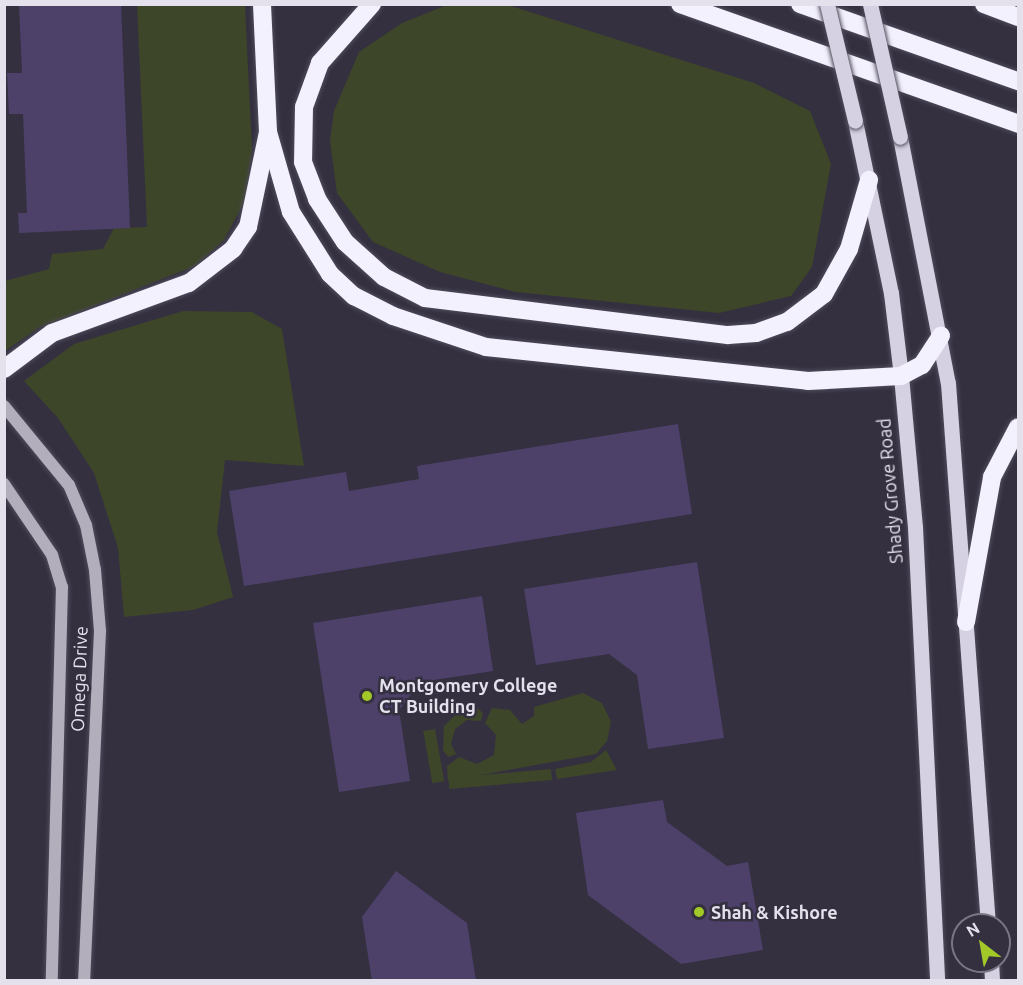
<!DOCTYPE html>
<html>
<head>
<meta charset="utf-8">
<style>
	body { margin:0 }
	#map { position:relative; width:1023px; height:985px; overflow:hidden; background:#343040; font-family:Ubuntu,sans-serif }
	div>[style] { position:absolute }
	.green>* { inset:0; background:#3d4629; transform-origin:0 0 }
	.building>* { inset:0; background:#4d416a }
	.roads { filter:drop-shadow(0 0 2px #504c5c) drop-shadow(0 0 2px #504c5c) }
	.secondary>* { height:12px; margin:-6px; padding:0 6px; transform-origin:6px; border-radius:6px; background:#b2aebc }
	.primary>* { height:15px; margin:-7.5px; padding:0 7.5px; transform-origin:7.5px; border-radius:7.5px; background:#d5d1e2 }
	.motorway>* { height:18px; margin:-9px; padding:0 9px; transform-origin:9px; border-radius:9px; background:#f4f1fe }
	.bridges { filter:drop-shadow(0 0 2px #504c5c) drop-shadow(0 0 2px #504c5c) }
	.primary-bridge>* { height:15px; margin:-7.5px; padding:0 7.5px; transform-origin:7.5px; border-radius:7.5px; background:#d5d1e2 }
	.dots>* { width:16px; height:16px; translate:-50% -50%; box-sizing:border-box; border:3px solid #343040; border-radius:50% }
	span { translate:-50% -50%; white-space:nowrap; text-align:center; line-height:1.15; -webkit-text-stroke:5px #343040; paint-order:stroke }
	.street-label { font-size:18px; color:#e4e1ec }
	.poi-label { font-size:18px; color:#e4e1ec; font-weight:700 }
	.left { translate:0 -50%; text-align:left }
	.frame { position:absolute; inset:0; border:6px solid #e4e1ec; pointer-events:none }
	.north { position:absolute; left:951px; top:913px; width:60px; height:60px; box-sizing:border-box; background:#343040; border:2px solid #7a7785; border-radius:50%; rotate:329deg; font-size:16px; font-weight:700; line-height:24px; text-align:center; color:#e4e1ec }
	.north::after { content:''; display:block; margin:auto; width:21px; height:27px; background:#a2c928; clip-path:polygon(50% 0,100% 100%,50% 72%,0 100%) }
</style>
</head>
<body>
<div id="map">
	<div class="green">
		<div style="clip-path:polygon(137px 5px,245px 5px,252px 148px,246px 199px,224px 240px,195px 266px,40px 327px,5px 351px,5px 281px,49px 269px,52px 254px,103px 249px,114px 228px,147px 227px)"></div>
		<div style="clip-path:polygon(447px 5px,508px 5px,754px 83px,810px 111px,831px 164px,812px 267px,791px 296px,719px 313px,516px 292px,440px 272px,373px 242px,337px 193px,330px 141px,334px 111px,359px 52px,402px 23px)"></div>
		<div style="clip-path:polygon(183px 311px,252px 312px,282px 329px,304px 466px,225px 460px,217px 532px,233px 597px,193px 610px,124px 617px,118px 548px,94px 473px,58px 418px,24px 381px,74px 344px)"></div>
		<div style="clip-path:polygon(583px 693px,602px 703px,611px 722px,607px 741px,596px 754px,448px 781px,447px 766px,459px 757px,477px 764px,494px 755px,496px 735px,485px 723px,492px 708px,510px 710px,522px 724px,534px 716px,534px 707px)"></div>
		<div style="clip-path:polygon(476px 707px,483px 713px,481px 721px,467px 720px,455px 729px,451px 744px,456px 754px,448px 757px,443px 750px,444px 726px,457px 713px)"></div>
		<div style="left:435px;top:729px;width:53px;height:12px;rotate:80deg"></div>
		<div style="clip-path:polygon(606px 750px,617px 770px,557px 779px,555px 769px,591px 762px)"></div>
		<div style="left:551px;top:769px;width:11px;height:103px;rotate:85deg"></div>
	</div>
	<div class="building">
		<div style="clip-path:polygon(19px 4px,121px 4px,130px 228px,19px 233px,18px 213px,27px 213px,23px 114px,9px 114px,7px 73px,22px 73px)"></div>
		<div style="clip-path:polygon(678px 424px,692px 514px,244px 586px,229px 491px,346px 472px,349px 491px,419px 479px,417px 466px)"></div>
		<div style="clip-path:polygon(697px 562px,724px 738px,648px 749px,637px 675px,609px 654px,536px 665px,524px 589px)"></div>
		<div style="clip-path:polygon(482px 596px,493px 671px,421px 682px,399px 710px,410px 781px,339px 792px,313px 623px)"></div>
		<div style="clip-path:polygon(663px 800px,667px 822px,727px 866px,748px 862px,763px 950px,681px 964px,588px 895px,576px 813px)"></div>
		<div style="clip-path:polygon(396px 871px,467px 923px,476px 981px,372px 981px,362px 917px)"></div>
	</div>
	<div class="roads">
		<div class="secondary">
			<div style="left:4px;top:406px;width:102px;rotate:50.6deg"></div>
			<div style="left:69px;top:485px;width:43px;rotate:67deg"></div>
			<div style="left:86px;top:525px;width:46px;rotate:78.7deg"></div>
			<div style="left:95px;top:570px;width:61px;rotate:85.3deg"></div>
			<div style="left:100px;top:631px;width:349px;rotate:92.6deg"></div>
			<div style="left:4px;top:484px;width:86px;rotate:55.9deg"></div>
			<div style="left:52px;top:555px;width:34px;rotate:73deg"></div>
			<div style="left:62px;top:587px;width:393px;rotate:91.5deg"></div>
		</div>
		<div class="primary">
			<div style="left:855px;top:121px;width:176px;rotate:78.2deg"></div>
			<div style="left:891px;top:293px;width:84px;rotate:83.1deg"></div>
			<div style="left:901px;top:376px;width:152px;rotate:84.7deg"></div>
			<div style="left:915px;top:527px;width:454px;rotate:87.2deg"></div>
			<div style="left:900px;top:137px;width:251px;rotate:79deg"></div>
			<div style="left:948px;top:383px;width:543px;rotate:85.78deg"></div>
			<div style="left:991px;top:961px;width:19px;rotate:87deg"></div>
		</div>
		<div class="motorway">
			<div style="left:372px;top:4px;width:79px;rotate:131.4deg"></div>
			<div style="left:320px;top:63px;width:47px;rotate:110deg"></div>
			<div style="left:304px;top:107px;width:55px;rotate:91deg"></div>
			<div style="left:303px;top:162px;width:40px;rotate:69deg"></div>
			<div style="left:317px;top:199px;width:51px;rotate:56.9deg"></div>
			<div style="left:345px;top:242px;width:52px;rotate:41.9deg"></div>
			<div style="left:384px;top:277px;width:46px;rotate:27.1deg"></div>
			<div style="left:425px;top:298px;width:305px;rotate:7deg"></div>
			<div style="left:728px;top:335px;width:28px;rotate:-4deg"></div>
			<div style="left:756px;top:333px;width:33px;rotate:-20deg"></div>
			<div style="left:787px;top:322px;width:46px;rotate:-37.1deg"></div>
			<div style="left:824px;top:294px;width:51px;rotate:-60.9deg"></div>
			<div style="left:849px;top:249px;width:72px;rotate:-73.8deg"></div>
			<div style="left:680px;top:4px;width:359px;rotate:19.5deg"></div>
			<div style="left:800px;top:4px;width:231px;rotate:19.5deg"></div>
			<div style="left:984px;top:4px;width:36px;rotate:21deg"></div>
			<div style="left:268px;top:132px;width:83px;rotate:74deg"></div>
			<div style="left:291px;top:212px;width:73px;rotate:57.8deg"></div>
			<div style="left:330px;top:274px;width:33px;rotate:43deg"></div>
			<div style="left:354px;top:296px;width:44px;rotate:27.1deg"></div>
			<div style="left:393px;top:316px;width:98px;rotate:18.4deg"></div>
			<div style="left:486px;top:347px;width:324px;rotate:6deg"></div>
			<div style="left:808px;top:381px;width:93px;rotate:-3.1deg"></div>
			<div style="left:901px;top:376px;width:24px;rotate:-28deg"></div>
			<div style="left:922px;top:365px;width:35px;rotate:-57deg"></div>
			<div style="left:4px;top:369px;width:60px;rotate:-36.9deg"></div>
			<div style="left:52px;top:333px;width:146px;rotate:-20.1deg"></div>
			<div style="left:189px;top:283px;width:56px;rotate:-37.7deg"></div>
			<div style="left:233px;top:249px;width:27px;rotate:-56deg"></div>
			<div style="left:248px;top:227px;width:97px;rotate:-78.1deg"></div>
			<div style="left:268px;top:132px;width:128px;rotate:-92.7deg"></div>
			<div style="left:966px;top:622px;width:147px;rotate:-79.8deg"></div>
			<div style="left:992px;top:477px;width:56px;rotate:-62.5deg"></div>
		</div>
	</div>
	<div class="bridges">
		<div class="primary-bridge">
			<div style="left:827px;top:4px;width:120px;rotate:76.5deg"></div>
			<div style="left:870px;top:4px;width:136px;rotate:77.3deg"></div>
		</div>
	</div>
	<div class="dots">
		<div style="left:367px;top:696px;background:#a2c928"></div>
		<div style="left:699px;top:912px;background:#a2c928"></div>
	</div>
	<div class="street-label">
		<span style="left:890px;top:491px;rotate:-95deg">Shady Grove Road</span>
		<span style="left:79px;top:679px;rotate:-88deg">Omega Drive</span>
	</div>
	<div class="poi-label">
		<span class="left" style="left:379px;top:696px">Montgomery College<br>CT Building</span>
		<span class="left" style="left:711px;top:912px">Shah &amp; Kishore</span>
	</div>
	<div class="frame"></div>
	<div class="north">N</div>
</div>
</body>
</html>
